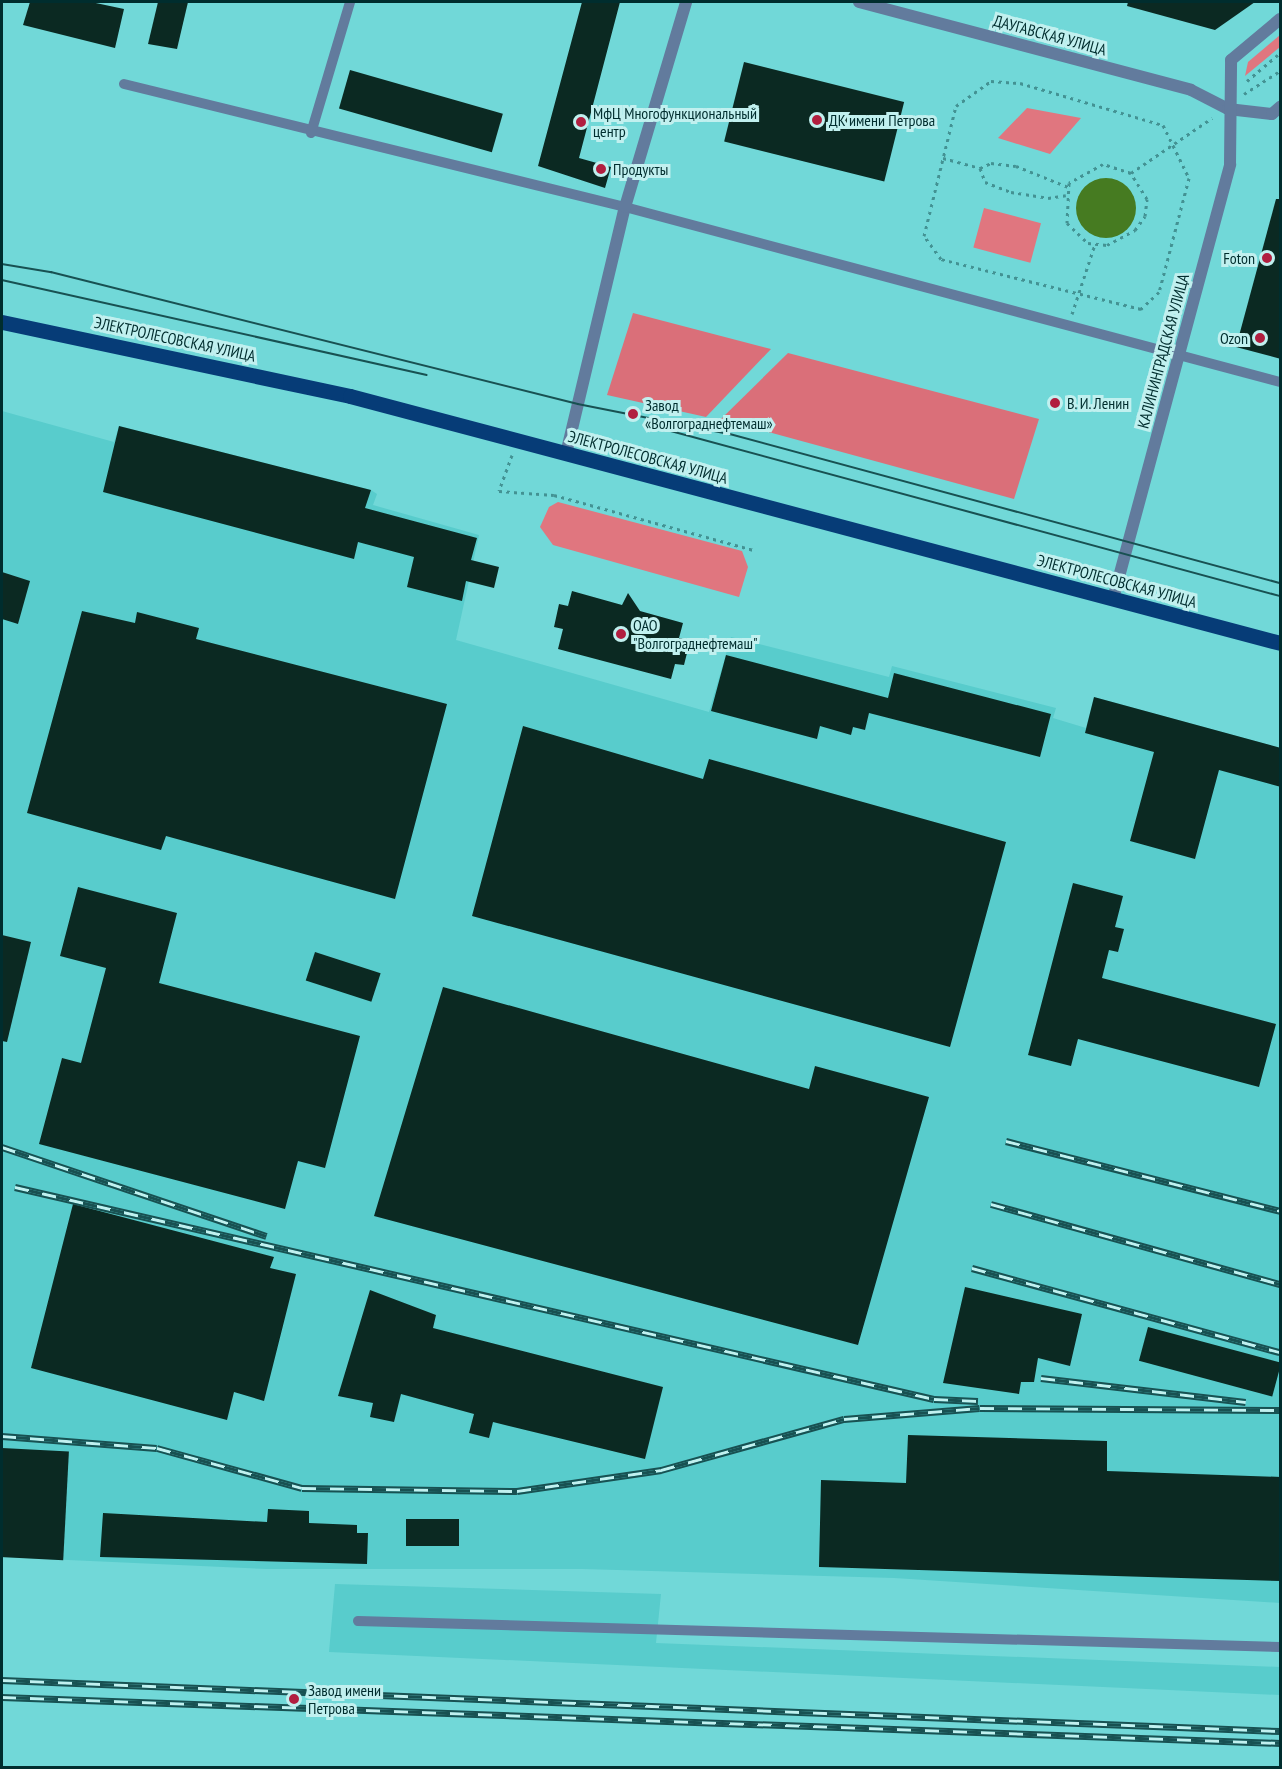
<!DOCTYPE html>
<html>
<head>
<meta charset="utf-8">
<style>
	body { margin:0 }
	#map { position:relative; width:1282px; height:1769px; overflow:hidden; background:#71d8d8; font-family:"PT Sans Narrow",sans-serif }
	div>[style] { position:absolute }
	.built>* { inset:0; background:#58cccc }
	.green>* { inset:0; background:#e0767f; transform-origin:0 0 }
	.forest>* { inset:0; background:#da6f79 }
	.water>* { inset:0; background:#467b21 }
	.round { border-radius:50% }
	.building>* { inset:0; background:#0b2922; transform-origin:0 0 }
	.path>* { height:3px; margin-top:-1.5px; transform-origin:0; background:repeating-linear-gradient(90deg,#439293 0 3px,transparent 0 7.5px) }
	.service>* { height:10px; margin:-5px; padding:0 5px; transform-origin:5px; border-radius:5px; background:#627b9d }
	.minor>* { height:12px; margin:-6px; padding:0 6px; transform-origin:6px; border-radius:6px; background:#627b9d }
	.primary>* { height:15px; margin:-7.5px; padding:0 7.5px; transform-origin:7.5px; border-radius:7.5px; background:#063c77 }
	.tram>* { height:1.5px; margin:-0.75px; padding:0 0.75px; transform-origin:0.75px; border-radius:0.75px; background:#185152 }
	.rail>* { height:7px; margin-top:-3.5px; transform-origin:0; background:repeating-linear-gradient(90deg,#c1f0ef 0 14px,#185152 0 28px); box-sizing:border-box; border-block:2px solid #185152 }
	.dots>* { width:16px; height:16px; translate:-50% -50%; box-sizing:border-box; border:3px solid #c1f0ef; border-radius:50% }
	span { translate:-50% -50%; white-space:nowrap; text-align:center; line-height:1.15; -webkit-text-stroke:6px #c1f0ef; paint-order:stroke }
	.street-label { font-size:16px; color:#002d2e }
	.poi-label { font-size:16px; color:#002d2e }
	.left { translate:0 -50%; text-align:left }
	.right { translate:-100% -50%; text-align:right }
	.frame { position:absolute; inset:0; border:3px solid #002d2e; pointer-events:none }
</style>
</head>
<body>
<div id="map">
	<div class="built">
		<div style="clip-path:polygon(2px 411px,114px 442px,119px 426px,371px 490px,377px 494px,373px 505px,479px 535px,456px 640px,709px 712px,731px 637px,889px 677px,892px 666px,1056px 708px,1053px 718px,1086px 728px,1094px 697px,1280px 748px,1280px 1603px,894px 1578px,582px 1569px,267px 1569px,2px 1557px)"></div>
		<div style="clip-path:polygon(335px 1584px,661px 1594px,656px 1643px,1280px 1667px,1280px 1695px,329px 1652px)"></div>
	</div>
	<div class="green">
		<div style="clip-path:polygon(1280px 35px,1280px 47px,1245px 76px,1248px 62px)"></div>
		<div style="clip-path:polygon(1027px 108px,1081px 118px,1050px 154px,998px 138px)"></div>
		<div style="left:984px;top:208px;width:59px;height:41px;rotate:15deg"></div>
		<div style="clip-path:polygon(558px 502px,742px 551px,748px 567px,739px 597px,553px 545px,540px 527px,549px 507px)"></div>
	</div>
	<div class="forest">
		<div style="clip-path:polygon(633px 313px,771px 349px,706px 417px,607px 395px)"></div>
		<div style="clip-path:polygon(788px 353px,1039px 419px,1014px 499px,721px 419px)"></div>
	</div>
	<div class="water">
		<div class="round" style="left:1076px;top:178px;width:60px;height:60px"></div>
	</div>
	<div class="building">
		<div style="clip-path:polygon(30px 2px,91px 2px,124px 9px,115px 48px,23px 25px)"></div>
		<div style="clip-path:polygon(158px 2px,188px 2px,177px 49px,148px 44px)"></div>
		<div style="clip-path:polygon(582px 2px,620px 2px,579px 158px,611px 167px,605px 188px,538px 166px)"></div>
		<div style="clip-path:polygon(1128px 2px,1255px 2px,1215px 30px,1127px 6px)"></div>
		<div style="left:744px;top:62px;width:165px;height:82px;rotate:14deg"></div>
		<div style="left:350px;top:70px;width:159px;height:40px;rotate:16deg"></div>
		<div style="clip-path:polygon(1276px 199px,1281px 199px,1281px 359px,1236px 347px)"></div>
		<div style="clip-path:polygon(119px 426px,371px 490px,365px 508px,477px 538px,471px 560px,499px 567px,494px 588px,466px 581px,462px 601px,407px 587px,414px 557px,358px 542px,354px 559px,103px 492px)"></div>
		<div style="clip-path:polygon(2px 572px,30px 581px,18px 624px,2px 619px)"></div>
		<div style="clip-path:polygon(572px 591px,622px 605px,628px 593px,640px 611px,683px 623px,679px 638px,690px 641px,684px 665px,675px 664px,671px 679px,558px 649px,563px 629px,554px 627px,559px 604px,568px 606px)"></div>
		<div style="clip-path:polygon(82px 611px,135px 623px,137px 612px,199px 628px,196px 639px,447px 704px,395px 899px,166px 836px,161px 850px,27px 813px)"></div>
		<div style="clip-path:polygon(726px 655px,888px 698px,894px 673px,1051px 714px,1040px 757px,869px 713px,865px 730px,853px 727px,851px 735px,820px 726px,817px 739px,711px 711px)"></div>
		<div style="clip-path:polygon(1094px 697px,1281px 748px,1281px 787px,1219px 770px,1195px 859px,1130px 841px,1154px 752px,1085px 733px)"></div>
		<div style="clip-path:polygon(523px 726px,703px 779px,709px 759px,1006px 842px,950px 1047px,472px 916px)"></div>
		<div style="clip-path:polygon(1073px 883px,1123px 896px,1115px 927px,1124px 929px,1118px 952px,1109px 950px,1102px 978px,1276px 1024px,1259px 1087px,1078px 1039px,1071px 1066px,1028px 1055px)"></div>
		<div style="clip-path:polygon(78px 887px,177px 913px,159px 983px,360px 1036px,325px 1168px,298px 1161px,285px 1209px,39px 1144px,62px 1058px,81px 1063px,106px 968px,60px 956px)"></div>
		<div style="clip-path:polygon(2px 935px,31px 942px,7px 1042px,2px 1041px)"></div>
		<div style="left:315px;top:952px;width:69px;height:30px;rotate:18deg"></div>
		<div style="clip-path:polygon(443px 987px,809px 1089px,815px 1066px,929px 1097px,858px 1345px,374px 1216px)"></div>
		<div style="clip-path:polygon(73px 1204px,274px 1257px,270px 1268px,296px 1274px,264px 1401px,234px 1392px,227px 1420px,31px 1368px)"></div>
		<div style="clip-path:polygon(965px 1287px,1082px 1314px,1070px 1366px,1038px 1358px,1034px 1382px,1021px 1382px,1019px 1394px,943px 1383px)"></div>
		<div style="clip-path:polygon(370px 1290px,436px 1315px,433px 1328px,663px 1387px,645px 1459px,493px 1422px,489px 1438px,469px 1433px,474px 1414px,401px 1394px,394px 1422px,370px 1417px,373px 1403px,338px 1396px)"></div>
		<div style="left:1148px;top:1327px;width:138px;height:35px;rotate:15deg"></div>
		<div style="clip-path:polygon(908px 1435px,1107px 1441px,1107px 1471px,1281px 1477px,1281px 1581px,819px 1567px,821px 1480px,906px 1483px)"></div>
		<div style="left:2px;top:1448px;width:67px;height:109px;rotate:3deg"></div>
		<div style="clip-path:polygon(268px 1509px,309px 1511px,309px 1523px,357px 1525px,357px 1533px,368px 1533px,367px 1564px,100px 1557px,103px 1513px,267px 1522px)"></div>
		<div style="left:406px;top:1519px;width:53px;height:27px"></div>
	</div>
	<div class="path">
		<div style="left:991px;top:81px;width:29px;rotate:4deg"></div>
		<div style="left:1020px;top:83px;width:149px;rotate:16.4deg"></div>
		<div style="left:1163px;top:125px;width:59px;rotate:63.9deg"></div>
		<div style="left:1189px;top:178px;width:118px;rotate:104.7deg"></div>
		<div style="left:1159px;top:292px;width:25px;rotate:137deg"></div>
		<div style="left:1141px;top:309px;width:206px;rotate:-166deg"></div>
		<div style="left:941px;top:259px;width:29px;rotate:-126deg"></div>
		<div style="left:924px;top:236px;width:134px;rotate:-76.2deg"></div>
		<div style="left:956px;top:106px;width:43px;rotate:-35.5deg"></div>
		<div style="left:1247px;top:81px;width:43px;rotate:-40.3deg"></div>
		<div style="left:1244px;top:94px;width:43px;rotate:-32.6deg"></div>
		<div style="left:943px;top:158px;width:38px;rotate:15deg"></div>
		<div style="left:980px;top:168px;width:12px;rotate:-24deg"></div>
		<div style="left:991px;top:163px;width:25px;rotate:7deg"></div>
		<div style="left:1016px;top:166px;width:56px;rotate:22deg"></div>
		<div style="left:980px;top:168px;width:15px;rotate:70deg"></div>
		<div style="left:985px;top:182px;width:28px;rotate:21deg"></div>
		<div style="left:1011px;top:192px;width:37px;rotate:9deg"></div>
		<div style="left:1048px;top:198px;width:18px;rotate:-9deg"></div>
		<div style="left:1131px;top:173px;width:29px;rotate:-162deg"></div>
		<div style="left:1103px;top:164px;width:39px;rotate:151deg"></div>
		<div style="left:1069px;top:183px;width:40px;rotate:92.9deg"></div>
		<div style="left:1067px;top:223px;width:29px;rotate:44deg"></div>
		<div style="left:1088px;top:243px;width:19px;rotate:6deg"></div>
		<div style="left:1107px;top:245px;width:32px;rotate:-28deg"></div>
		<div style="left:1135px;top:230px;width:17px;rotate:-54deg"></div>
		<div style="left:1145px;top:216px;width:17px;rotate:-83deg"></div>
		<div style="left:1147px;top:199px;width:31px;rotate:-122deg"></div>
		<div style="left:1131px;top:173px;width:98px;rotate:-34.2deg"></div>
		<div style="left:1072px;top:314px;width:74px;rotate:-71.8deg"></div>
		<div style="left:512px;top:455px;width:38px;rotate:110deg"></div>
		<div style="left:499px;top:491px;width:55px;rotate:4.2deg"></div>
		<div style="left:554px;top:495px;width:206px;rotate:15.4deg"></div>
	</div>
	<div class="service">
		<div style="left:124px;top:84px;width:516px;rotate:13.79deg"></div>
		<div style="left:625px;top:207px;width:678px;rotate:14.96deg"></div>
		<div style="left:311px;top:133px;width:137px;rotate:-73.4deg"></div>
		<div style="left:358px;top:1621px;width:922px;rotate:1.62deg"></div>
	</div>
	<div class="minor">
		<div style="left:859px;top:2px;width:343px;rotate:14.8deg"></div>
		<div style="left:1191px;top:90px;width:42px;rotate:27.2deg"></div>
		<div style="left:1228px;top:109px;width:44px;rotate:6.5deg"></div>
		<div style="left:1272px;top:114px;width:11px;rotate:-41deg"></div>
		<div style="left:566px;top:454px;width:254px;rotate:-76.6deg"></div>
		<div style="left:625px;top:207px;width:214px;rotate:-73.4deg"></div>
		<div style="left:1113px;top:599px;width:450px;rotate:-74.9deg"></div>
		<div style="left:1230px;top:164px;width:104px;rotate:-89.4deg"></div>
		<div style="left:1231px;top:60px;width:64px;rotate:-39.9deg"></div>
	</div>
	<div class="primary">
		<div style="left:2px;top:322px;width:356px;rotate:12deg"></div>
		<div style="left:350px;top:396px;width:962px;rotate:14.87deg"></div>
	</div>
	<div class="tram">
		<div style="left:2px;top:264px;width:50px;rotate:9.3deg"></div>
		<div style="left:51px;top:272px;width:543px;rotate:14.06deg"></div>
		<div style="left:578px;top:404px;width:155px;rotate:11.2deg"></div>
		<div style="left:730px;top:434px;width:570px;rotate:15.16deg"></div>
		<div style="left:2px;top:280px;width:435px;rotate:12.6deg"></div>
		<div style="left:671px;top:431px;width:631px;rotate:15.16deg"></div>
	</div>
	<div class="rail">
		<div style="left:1006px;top:1141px;width:283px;rotate:14.3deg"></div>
		<div style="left:2px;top:1147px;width:279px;rotate:18.6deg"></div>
		<div style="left:15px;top:1187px;width:943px;rotate:12.99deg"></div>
		<div style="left:934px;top:1399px;width:44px;rotate:2.6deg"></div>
		<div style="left:991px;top:1204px;width:300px;rotate:15.5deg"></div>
		<div style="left:972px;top:1268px;width:319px;rotate:15.3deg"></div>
		<div style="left:1041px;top:1378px;width:206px;rotate:6.7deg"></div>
		<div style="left:2px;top:1436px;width:155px;rotate:4.4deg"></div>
		<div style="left:157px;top:1448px;width:150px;rotate:15.4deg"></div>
		<div style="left:302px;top:1488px;width:215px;rotate:0.8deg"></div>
		<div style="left:517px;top:1491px;width:146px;rotate:-8.3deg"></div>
		<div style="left:661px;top:1470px;width:190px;rotate:-15.6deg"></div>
		<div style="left:844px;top:1419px;width:136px;rotate:-4.6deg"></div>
		<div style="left:980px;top:1408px;width:300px;rotate:0.4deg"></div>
		<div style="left:2px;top:1680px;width:1279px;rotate:2.29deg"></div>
		<div style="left:2px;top:1697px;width:1279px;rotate:2.06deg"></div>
	</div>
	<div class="dots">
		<div style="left:817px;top:120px;background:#b11e3f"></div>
		<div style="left:581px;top:122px;background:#b11e3f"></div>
		<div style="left:601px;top:169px;background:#b11e3f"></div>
		<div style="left:1267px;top:258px;background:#b11e3f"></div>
		<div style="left:1260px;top:338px;background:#b11e3f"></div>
		<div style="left:1055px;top:403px;background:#b11e3f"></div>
		<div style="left:633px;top:414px;background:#b11e3f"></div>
		<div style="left:621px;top:634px;background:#b11e3f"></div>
		<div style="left:294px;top:1699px;background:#b11e3f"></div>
	</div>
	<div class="street-label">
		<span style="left:1050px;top:35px;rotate:15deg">ДАУГАВСКАЯ УЛИЦА</span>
		<span style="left:175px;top:339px;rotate:12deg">ЭЛЕКТРОЛЕСОВСКАЯ УЛИЦА</span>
		<span style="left:1163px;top:351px;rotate:-75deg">КАЛИНИНГРАДСКАЯ УЛИЦА</span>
		<span style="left:648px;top:457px;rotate:15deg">ЭЛЕКТРОЛЕСОВСКАЯ УЛИЦА</span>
		<span style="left:1117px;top:581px;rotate:15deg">ЭЛЕКТРОЛЕСОВСКАЯ УЛИЦА</span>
	</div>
	<div class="poi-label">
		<span class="left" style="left:593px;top:122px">МфЦ Многофункциональный<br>центр</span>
		<span class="left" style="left:829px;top:120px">ДК имени Петрова</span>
		<span class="left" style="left:613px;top:169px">Продукты</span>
		<span class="right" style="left:1255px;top:258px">Foton</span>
		<span class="right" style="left:1248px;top:338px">Ozon</span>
		<span class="left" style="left:1067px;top:403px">В. И. Ленин</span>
		<span class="left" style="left:645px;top:414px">Завод<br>«Волгограднефтемаш»</span>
		<span class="left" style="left:633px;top:634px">ОАО<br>"Волгограднефтемаш"</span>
		<span class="left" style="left:308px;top:1699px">Завод имени<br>Петрова</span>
	</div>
	<div class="frame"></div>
</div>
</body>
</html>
